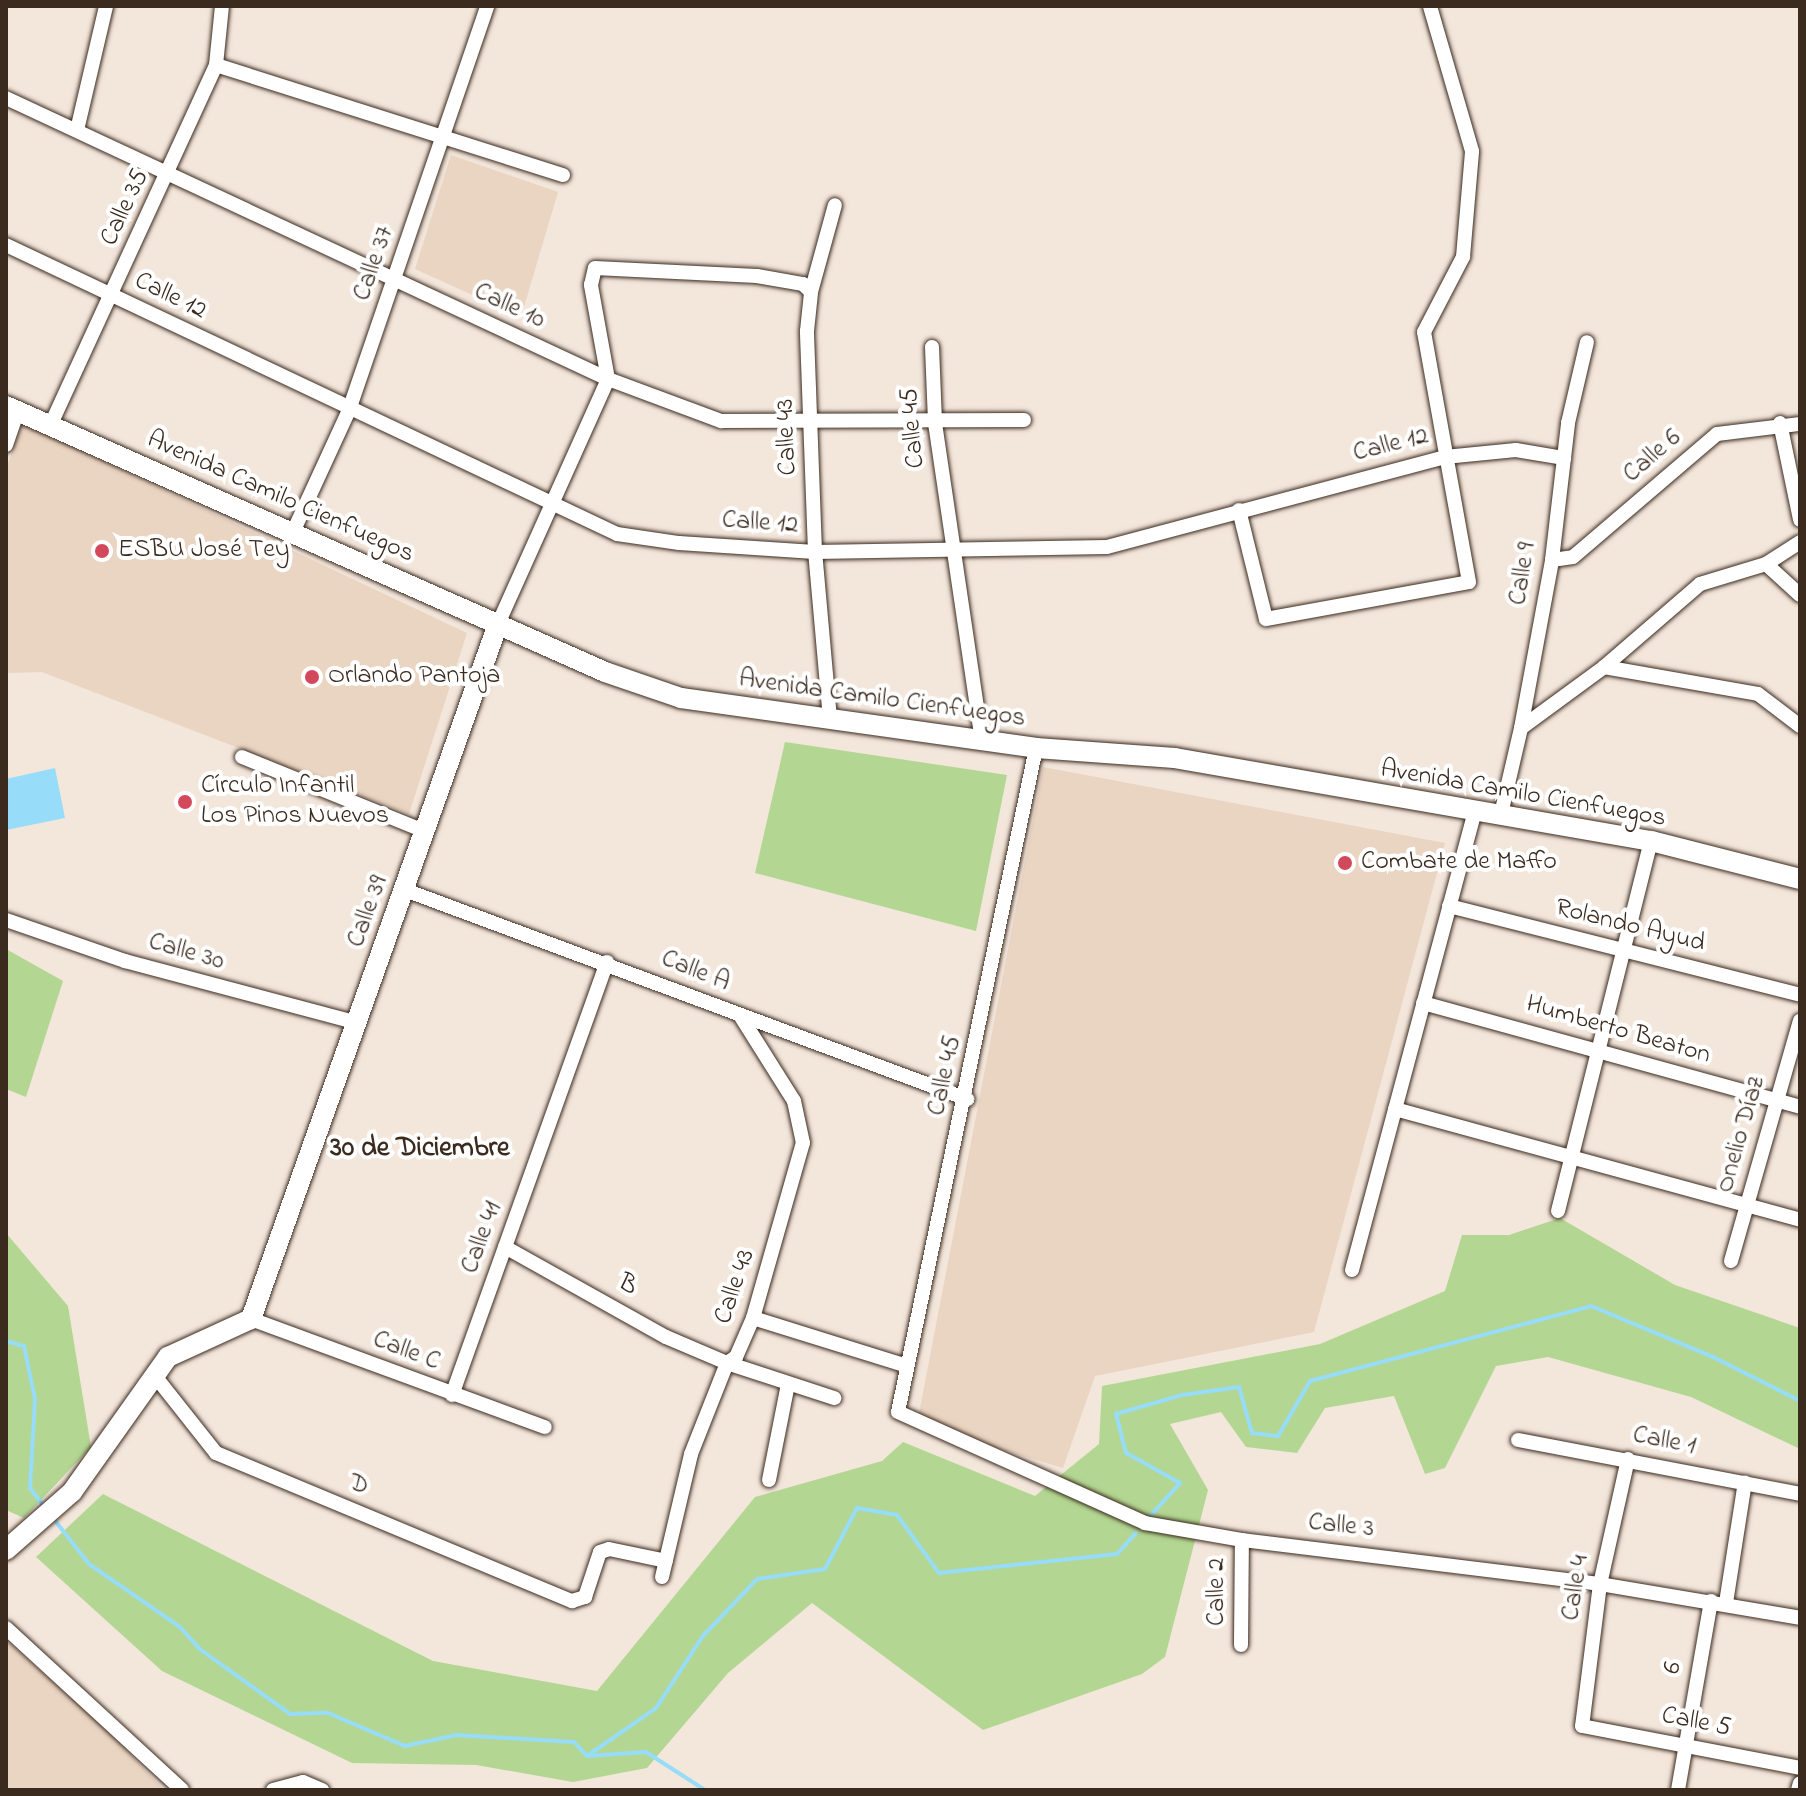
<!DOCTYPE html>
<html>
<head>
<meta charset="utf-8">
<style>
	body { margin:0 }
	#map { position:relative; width:1806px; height:1796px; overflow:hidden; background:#f3e6db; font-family:"Indie Flower",sans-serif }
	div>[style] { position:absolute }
	.built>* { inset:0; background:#ead4c2 }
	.green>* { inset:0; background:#b3d792 }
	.water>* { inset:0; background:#97dcf9 }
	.stream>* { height:4px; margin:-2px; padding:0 2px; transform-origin:2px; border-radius:2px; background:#97dcf9 }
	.roads { filter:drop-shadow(0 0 2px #3b2a1e) drop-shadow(0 0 2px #3b2a1e) }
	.street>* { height:14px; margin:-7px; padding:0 7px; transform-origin:7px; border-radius:7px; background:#fff }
	.secondary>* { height:20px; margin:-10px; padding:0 10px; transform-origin:10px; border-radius:10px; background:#fff }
	.dots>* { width:22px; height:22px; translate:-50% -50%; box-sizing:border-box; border:4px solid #fff; border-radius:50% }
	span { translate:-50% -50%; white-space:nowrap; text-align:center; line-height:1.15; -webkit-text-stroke:8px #fff; paint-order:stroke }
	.street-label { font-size:26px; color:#3b2a1e }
	.poi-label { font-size:26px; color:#3b2a1e }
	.left { translate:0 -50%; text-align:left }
	.neighbourhood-label { font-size:28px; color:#3b2a1e; font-weight:700 }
	.frame { position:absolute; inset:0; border:8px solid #3b2a1e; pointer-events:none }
</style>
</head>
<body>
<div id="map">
	<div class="built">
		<div style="clip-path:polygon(451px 155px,558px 192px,521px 317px,415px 269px)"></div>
		<div style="clip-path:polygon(22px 423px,467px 633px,409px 814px,42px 672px,6px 673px,6px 469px)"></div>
		<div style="clip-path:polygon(1043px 767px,1445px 843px,1314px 1332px,1095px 1376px,1063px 1468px,917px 1424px)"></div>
		<div style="clip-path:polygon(6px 1641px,102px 1725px,164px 1790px,6px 1790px)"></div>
	</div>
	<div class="green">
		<div style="clip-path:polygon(785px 742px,1007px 775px,976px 931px,755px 873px)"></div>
		<div style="clip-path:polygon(6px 949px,63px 981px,26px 1097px,6px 1089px)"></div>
		<div style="clip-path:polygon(1560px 1218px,1675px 1285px,1800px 1328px,1800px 1449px,1691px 1397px,1548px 1357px,1496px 1366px,1445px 1468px,1425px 1474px,1394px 1396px,1325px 1408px,1297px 1453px,1246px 1447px,1221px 1412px,1170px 1424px,1208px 1490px,1165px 1657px,1142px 1674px,983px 1730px,812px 1603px,728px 1673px,647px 1768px,573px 1782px,476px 1765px,352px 1763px,162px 1671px,36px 1557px,103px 1494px,433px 1661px,597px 1691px,755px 1497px,882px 1461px,903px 1442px,1035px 1496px,1099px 1444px,1102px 1386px,1320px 1344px,1445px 1291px,1462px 1235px,1509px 1235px)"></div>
		<div style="clip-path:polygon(6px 1233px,68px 1306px,91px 1447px,24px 1518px,6px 1510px)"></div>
	</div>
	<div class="water">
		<div style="clip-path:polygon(55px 768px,65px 818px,6px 830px,6px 779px)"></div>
	</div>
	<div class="stream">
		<div style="left:6px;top:1341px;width:19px;rotate:16deg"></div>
		<div style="left:24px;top:1346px;width:54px;rotate:78.3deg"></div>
		<div style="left:35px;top:1399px;width:89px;rotate:93.2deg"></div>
		<div style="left:30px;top:1488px;width:25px;rotate:53deg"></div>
		<div style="left:1152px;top:1514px;width:42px;rotate:-47.9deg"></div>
		<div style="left:1180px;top:1483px;width:62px;rotate:-150.9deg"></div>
		<div style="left:1126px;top:1453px;width:40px;rotate:-104.4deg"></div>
		<div style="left:1116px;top:1414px;width:69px;rotate:-16.1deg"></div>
		<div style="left:1182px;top:1395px;width:58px;rotate:-8deg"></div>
		<div style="left:1239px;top:1387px;width:48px;rotate:74.2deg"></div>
		<div style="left:1252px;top:1433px;width:26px;rotate:7deg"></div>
		<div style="left:1278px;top:1436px;width:64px;rotate:-59.8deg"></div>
		<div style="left:1310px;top:1381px;width:291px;rotate:-14.9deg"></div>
		<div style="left:1591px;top:1306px;width:132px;rotate:22.7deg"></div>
		<div style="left:1713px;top:1357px;width:97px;rotate:26.8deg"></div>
		<div style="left:53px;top:1518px;width:58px;rotate:52deg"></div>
		<div style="left:89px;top:1564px;width:111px;rotate:34.7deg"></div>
		<div style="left:180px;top:1627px;width:31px;rotate:48deg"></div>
		<div style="left:201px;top:1650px;width:110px;rotate:35.7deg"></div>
		<div style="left:290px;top:1714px;width:38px;rotate:-2deg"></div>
		<div style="left:328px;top:1713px;width:84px;rotate:23.2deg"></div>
		<div style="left:405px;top:1746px;width:53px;rotate:-11.9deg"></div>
		<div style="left:457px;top:1735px;width:117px;rotate:3.4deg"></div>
		<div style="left:574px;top:1742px;width:19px;rotate:47deg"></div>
		<div style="left:587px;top:1756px;width:84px;rotate:-34.8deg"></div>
		<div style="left:656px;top:1708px;width:86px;rotate:-56.9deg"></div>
		<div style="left:703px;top:1636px;width:79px;rotate:-46.5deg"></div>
		<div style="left:757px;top:1579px;width:69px;rotate:-8.4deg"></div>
		<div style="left:825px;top:1569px;width:69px;rotate:-62.3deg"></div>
		<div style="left:857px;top:1508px;width:41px;rotate:9.9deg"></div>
		<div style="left:897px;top:1515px;width:72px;rotate:54.1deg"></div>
		<div style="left:939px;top:1573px;width:179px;rotate:-6.1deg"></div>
		<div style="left:1117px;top:1554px;width:28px;rotate:-48deg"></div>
		<div style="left:587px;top:1756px;width:59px;rotate:-3.9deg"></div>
		<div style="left:646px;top:1752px;width:70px;rotate:32.8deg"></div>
	</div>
	<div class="roads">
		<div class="street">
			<div style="left:216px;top:65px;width:364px;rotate:17.6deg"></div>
			<div style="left:6px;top:98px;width:664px;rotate:25.02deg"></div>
			<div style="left:608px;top:379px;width:121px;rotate:20.4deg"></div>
			<div style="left:721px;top:421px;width:303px;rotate:-0.2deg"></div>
			<div style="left:77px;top:130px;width:127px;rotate:-76.8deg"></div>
			<div style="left:6px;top:245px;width:676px;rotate:25.31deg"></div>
			<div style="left:617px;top:534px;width:63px;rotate:8.3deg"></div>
			<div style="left:679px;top:543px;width:136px;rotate:3.8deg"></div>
			<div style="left:815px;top:552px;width:292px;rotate:-1deg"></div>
			<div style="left:1107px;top:547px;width:350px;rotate:-14.9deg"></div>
			<div style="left:1445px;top:457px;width:71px;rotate:-5.6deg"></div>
			<div style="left:1516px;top:450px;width:49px;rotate:9.5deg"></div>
			<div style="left:932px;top:347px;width:76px;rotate:87.7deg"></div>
			<div style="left:935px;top:423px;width:321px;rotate:81.6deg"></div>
			<div style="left:1780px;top:423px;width:99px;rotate:78.3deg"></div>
			<div style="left:51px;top:424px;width:395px;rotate:-65.3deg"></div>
			<div style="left:216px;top:65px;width:59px;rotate:-84.2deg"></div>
			<div style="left:6px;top:445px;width:36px;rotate:-71deg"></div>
			<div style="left:1239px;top:510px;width:112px;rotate:76.1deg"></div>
			<div style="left:1266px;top:619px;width:206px;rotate:-10.3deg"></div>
			<div style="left:1469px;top:582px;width:254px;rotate:-100.2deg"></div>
			<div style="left:1424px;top:332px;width:85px;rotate:-62.5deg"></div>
			<div style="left:1463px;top:257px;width:106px;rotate:-85.1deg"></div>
			<div style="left:1472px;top:151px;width:151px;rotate:-106.2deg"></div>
			<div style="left:293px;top:532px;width:134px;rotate:-65.3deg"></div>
			<div style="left:349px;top:410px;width:427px;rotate:-71.1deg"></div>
			<div style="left:1552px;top:560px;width:21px;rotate:-8deg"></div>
			<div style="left:1573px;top:557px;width:189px;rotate:-40.5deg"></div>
			<div style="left:1717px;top:434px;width:84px;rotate:-6.9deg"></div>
			<div style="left:1766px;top:564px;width:46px;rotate:42.4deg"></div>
			<div style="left:498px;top:624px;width:269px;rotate:-65.8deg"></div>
			<div style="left:608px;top:379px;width:96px;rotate:-100.3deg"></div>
			<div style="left:591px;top:285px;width:17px;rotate:-77deg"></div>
			<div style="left:595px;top:268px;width:162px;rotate:2.8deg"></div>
			<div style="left:757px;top:276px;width:47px;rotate:9.9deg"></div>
			<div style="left:803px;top:284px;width:11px;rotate:45deg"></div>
			<div style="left:1604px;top:667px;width:156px;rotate:9.9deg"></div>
			<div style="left:1758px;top:694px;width:53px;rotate:37.3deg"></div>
			<div style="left:830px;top:719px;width:168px;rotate:-95.1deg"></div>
			<div style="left:815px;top:552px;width:221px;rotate:-92.1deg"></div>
			<div style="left:807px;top:331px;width:39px;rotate:-84deg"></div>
			<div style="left:811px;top:292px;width:90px;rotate:-74.6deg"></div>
			<div style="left:1521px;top:728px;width:103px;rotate:-36.3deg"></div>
			<div style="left:1604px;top:667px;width:127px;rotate:-40.8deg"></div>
			<div style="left:1700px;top:584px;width:69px;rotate:-16.9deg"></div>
			<div style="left:1766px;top:564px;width:40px;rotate:-32.9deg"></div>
			<div style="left:1036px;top:748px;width:678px;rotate:101.74deg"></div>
			<div style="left:898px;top:1412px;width:271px;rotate:24.2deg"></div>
			<div style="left:1145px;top:1523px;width:98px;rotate:9.9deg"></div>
			<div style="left:1242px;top:1540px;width:361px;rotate:7deg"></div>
			<div style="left:1600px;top:1584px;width:203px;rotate:9.6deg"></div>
			<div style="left:242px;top:757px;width:196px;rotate:22.1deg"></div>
			<div style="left:1501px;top:814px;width:88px;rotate:-76.9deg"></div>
			<div style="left:1521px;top:728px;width:171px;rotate:-79.5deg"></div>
			<div style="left:1552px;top:560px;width:138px;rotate:-83.3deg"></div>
			<div style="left:1568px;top:423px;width:83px;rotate:-76.8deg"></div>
			<div style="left:405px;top:890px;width:600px;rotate:20.4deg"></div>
			<div style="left:1449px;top:906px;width:362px;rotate:14.2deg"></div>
			<div style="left:6px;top:920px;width:126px;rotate:19deg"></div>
			<div style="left:125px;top:961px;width:238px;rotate:14.9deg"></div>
			<div style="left:1423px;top:1003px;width:391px;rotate:15.4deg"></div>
			<div style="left:1395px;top:1109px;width:420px;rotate:15.3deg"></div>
			<div style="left:1558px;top:1211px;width:382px;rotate:-75.9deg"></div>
			<div style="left:505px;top:1247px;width:184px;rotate:29.2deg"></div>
			<div style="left:666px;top:1337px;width:66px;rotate:23.1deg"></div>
			<div style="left:727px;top:1363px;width:113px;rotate:18.1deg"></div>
			<div style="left:1731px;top:1261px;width:250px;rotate:-74deg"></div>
			<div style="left:1352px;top:1270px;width:478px;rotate:-75deg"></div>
			<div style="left:753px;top:1318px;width:161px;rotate:17.3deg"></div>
			<div style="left:251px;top:1319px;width:313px;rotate:20.2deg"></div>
			<div style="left:155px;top:1376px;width:98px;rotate:51.6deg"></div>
			<div style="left:216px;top:1453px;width:386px;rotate:22.6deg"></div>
			<div style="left:572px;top:1601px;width:14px;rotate:-17deg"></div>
			<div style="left:585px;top:1597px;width:47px;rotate:-71.6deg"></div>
			<div style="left:600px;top:1552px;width:9px;rotate:-18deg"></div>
			<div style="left:609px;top:1549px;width:58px;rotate:11.9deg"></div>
			<div style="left:452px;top:1395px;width:460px;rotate:-70.3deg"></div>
			<div style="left:1518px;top:1440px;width:287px;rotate:10.8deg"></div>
			<div style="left:1628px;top:1459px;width:128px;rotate:102.6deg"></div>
			<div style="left:1600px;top:1584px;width:143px;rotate:97.2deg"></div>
			<div style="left:1582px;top:1726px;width:222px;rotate:10.9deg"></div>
			<div style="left:769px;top:1480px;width:98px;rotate:-78.8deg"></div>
			<div style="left:662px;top:1577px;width:126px;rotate:-76.7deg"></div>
			<div style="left:691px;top:1454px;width:98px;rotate:-68.4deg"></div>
			<div style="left:727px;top:1363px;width:11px;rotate:-34deg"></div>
			<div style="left:736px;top:1357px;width:43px;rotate:-66.4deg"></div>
			<div style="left:753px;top:1318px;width:182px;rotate:-74.1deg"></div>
			<div style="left:803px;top:1143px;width:43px;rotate:-102.1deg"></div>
			<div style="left:794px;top:1101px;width:99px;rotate:-122.2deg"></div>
			<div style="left:1726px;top:1603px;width:122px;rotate:-81.1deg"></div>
			<div style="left:6px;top:1628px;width:239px;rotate:42.6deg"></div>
			<div style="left:1241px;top:1645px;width:105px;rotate:-89.5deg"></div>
			<div style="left:273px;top:1790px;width:31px;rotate:-15deg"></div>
			<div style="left:303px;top:1782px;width:21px;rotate:23deg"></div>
			<div style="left:1678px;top:1790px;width:192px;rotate:-80.1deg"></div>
			<div style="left:1798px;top:1790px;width:7px;rotate:-74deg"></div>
		</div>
		<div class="secondary">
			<div style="left:6px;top:406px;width:655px;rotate:23.94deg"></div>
			<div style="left:605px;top:672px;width:80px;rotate:18.9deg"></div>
			<div style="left:681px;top:698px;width:359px;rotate:8deg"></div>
			<div style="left:1036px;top:748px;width:139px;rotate:4.1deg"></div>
			<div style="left:1175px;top:758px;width:483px;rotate:9.9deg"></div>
			<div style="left:1651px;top:841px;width:154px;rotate:14.3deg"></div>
			<div style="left:6px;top:1550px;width:88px;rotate:-41.3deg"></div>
			<div style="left:72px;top:1492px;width:166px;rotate:-54.6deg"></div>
			<div style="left:168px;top:1357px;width:91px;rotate:-24.6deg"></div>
			<div style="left:251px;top:1319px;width:738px;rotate:-70.44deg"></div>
		</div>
	</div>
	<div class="dots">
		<div style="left:102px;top:551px;background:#d1495b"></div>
		<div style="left:312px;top:677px;background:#d1495b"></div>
		<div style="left:185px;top:802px;background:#d1495b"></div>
		<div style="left:1345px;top:863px;background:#d1495b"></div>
	</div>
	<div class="street-label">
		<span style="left:126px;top:208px;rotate:-65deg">Calle 35</span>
		<span style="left:375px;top:264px;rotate:-71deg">Calle 37</span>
		<span style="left:170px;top:297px;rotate:26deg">Calle 12</span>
		<span style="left:509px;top:307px;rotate:25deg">Calle 10</span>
		<span style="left:914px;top:428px;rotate:-95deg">Calle 45</span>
		<span style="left:788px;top:437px;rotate:-92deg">Calle 43</span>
		<span style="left:1391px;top:446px;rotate:-14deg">Calle 12</span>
		<span style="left:1653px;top:457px;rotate:-41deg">Calle 6</span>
		<span style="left:280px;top:498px;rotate:24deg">Avenida Camilo Cienfuegos</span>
		<span style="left:760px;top:524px;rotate:4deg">Calle 12</span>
		<span style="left:1524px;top:574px;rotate:-81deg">Calle 9</span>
		<span style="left:882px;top:700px;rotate:8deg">Avenida Camilo Cienfuegos</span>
		<span style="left:1523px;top:795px;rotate:10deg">Avenida Camilo Cienfuegos</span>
		<span style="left:369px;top:912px;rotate:-70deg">Calle 39</span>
		<span style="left:1630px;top:927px;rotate:14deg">Rolando Ayud</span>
		<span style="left:186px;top:953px;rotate:16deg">Calle 30</span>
		<span style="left:695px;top:972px;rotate:22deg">Calle A</span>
		<span style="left:1618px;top:1031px;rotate:16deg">Humberto Beaton</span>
		<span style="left:946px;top:1076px;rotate:-78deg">Calle 45</span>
		<span style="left:1742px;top:1135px;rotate:-74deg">Onelio Díaz</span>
		<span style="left:483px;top:1238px;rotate:-70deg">Calle 41</span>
		<span style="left:627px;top:1286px;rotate:30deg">B</span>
		<span style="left:736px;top:1287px;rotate:-71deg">Calle 43</span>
		<span style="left:406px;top:1352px;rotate:21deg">Calle C</span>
		<span style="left:1664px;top:1442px;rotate:11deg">Calle 1</span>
		<span style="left:358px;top:1486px;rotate:23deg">D</span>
		<span style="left:1341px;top:1527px;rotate:6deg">Calle 3</span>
		<span style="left:1577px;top:1588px;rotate:-81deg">Calle 4</span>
		<span style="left:1218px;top:1592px;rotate:-90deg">Calle 2</span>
		<span style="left:1674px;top:1668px;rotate:-80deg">6</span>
		<span style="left:1696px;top:1723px;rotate:11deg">Calle 5</span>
	</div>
	<div class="poi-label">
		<span class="left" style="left:118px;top:551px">ESBU José Tey</span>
		<span class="left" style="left:328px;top:677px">Orlando Pantoja</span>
		<span class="left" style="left:201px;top:802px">Círculo Infantil<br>Los Pinos Nuevos</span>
		<span class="left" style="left:1361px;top:863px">Combate de Maffo</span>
	</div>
	<div class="neighbourhood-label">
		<span style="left:420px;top:1149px">30 de Diciembre</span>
	</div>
	<div class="frame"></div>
</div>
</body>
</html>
